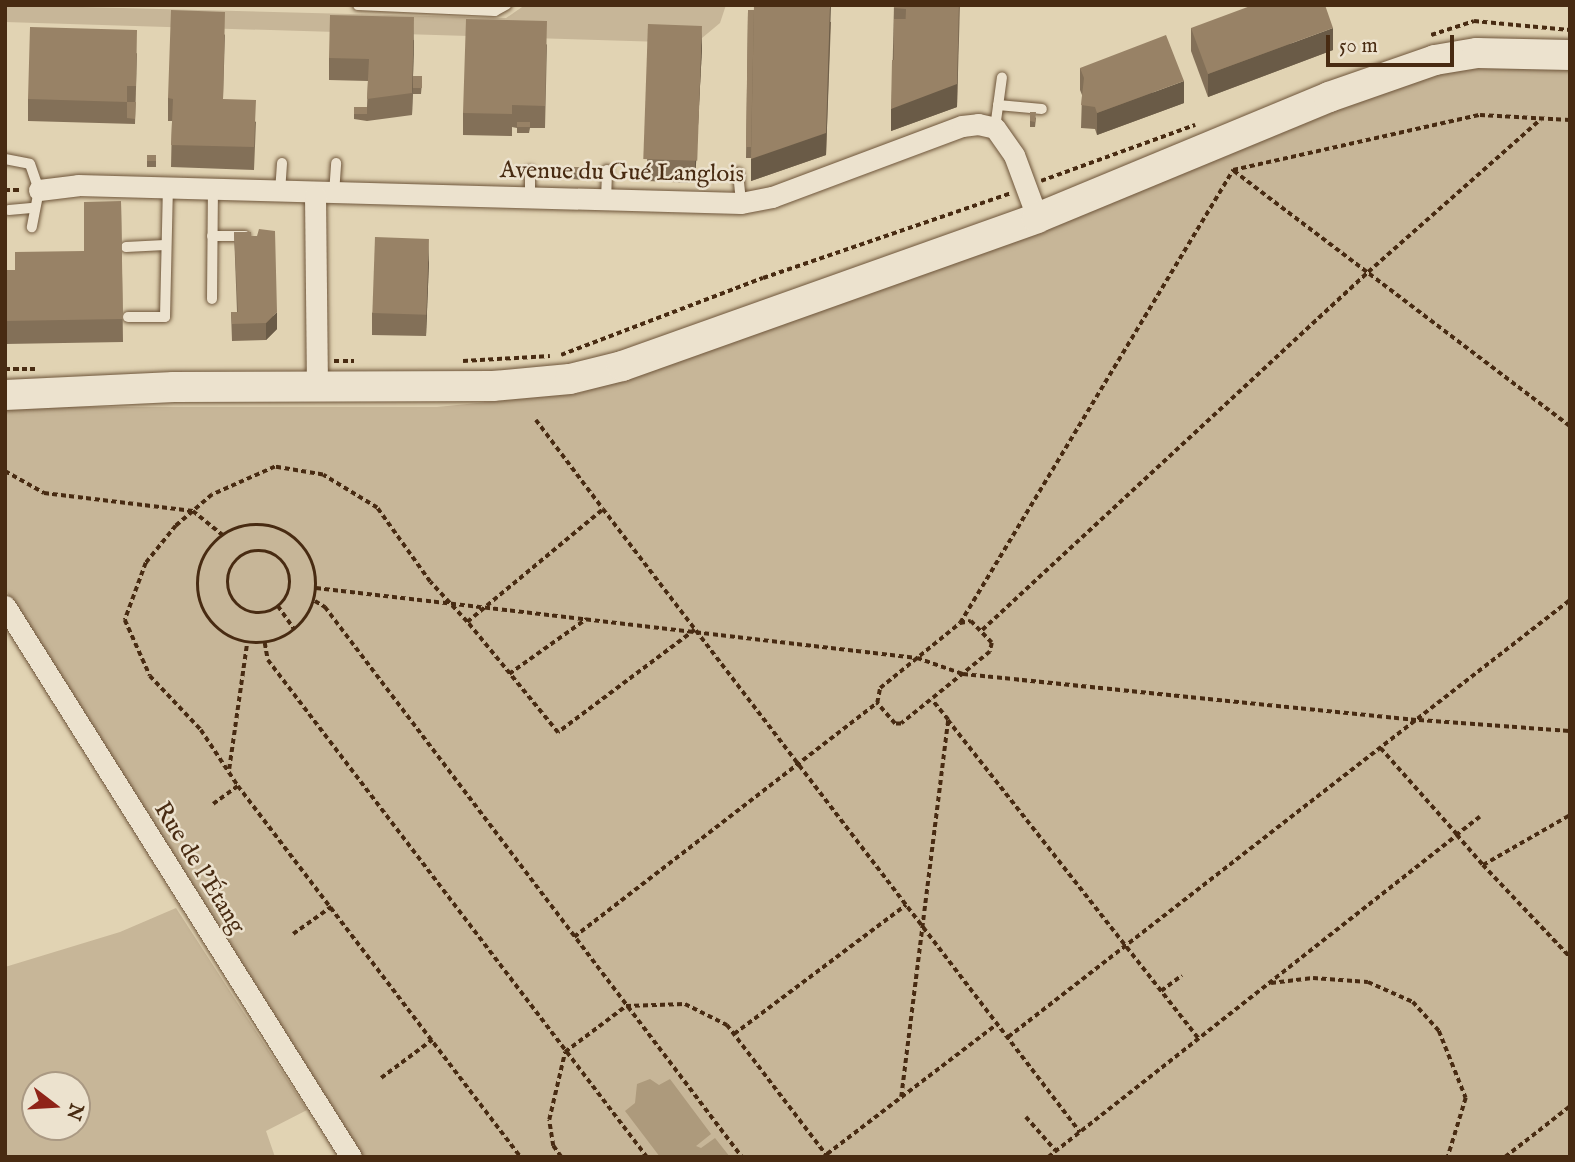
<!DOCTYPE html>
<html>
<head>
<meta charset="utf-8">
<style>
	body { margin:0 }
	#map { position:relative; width:1575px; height:1162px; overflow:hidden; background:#e1d3b3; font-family:"IM FELL English",serif }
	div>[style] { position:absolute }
	.green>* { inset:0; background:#c7b698 }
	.water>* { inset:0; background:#ad9a7c }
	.path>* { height:3.5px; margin-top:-1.75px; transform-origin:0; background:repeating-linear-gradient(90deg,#482b12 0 5px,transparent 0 8.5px) }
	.path>.ring { margin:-1.75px; padding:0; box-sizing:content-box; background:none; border:3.5px solid #482b12; border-radius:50% }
	.roads { filter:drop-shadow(0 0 2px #6e553a) drop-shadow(0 0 2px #6e553a) }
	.lane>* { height:10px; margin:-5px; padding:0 5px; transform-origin:5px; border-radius:5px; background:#ece2ce }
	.street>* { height:21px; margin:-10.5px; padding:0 10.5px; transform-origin:10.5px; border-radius:10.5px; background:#ece2ce }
	.secondary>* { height:30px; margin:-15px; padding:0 15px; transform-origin:15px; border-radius:15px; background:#ece2ce }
	.wall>* { inset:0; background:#837058; transform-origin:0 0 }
	.shaded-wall>* { inset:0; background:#6a5b47 }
	.building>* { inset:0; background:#988266; transform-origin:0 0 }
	span { translate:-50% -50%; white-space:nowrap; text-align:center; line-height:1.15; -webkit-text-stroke:5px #ece2ce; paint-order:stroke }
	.street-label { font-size:24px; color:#482b12 }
	.frame { position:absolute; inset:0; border:7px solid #482b12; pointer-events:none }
	.north { position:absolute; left:21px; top:1071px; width:70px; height:70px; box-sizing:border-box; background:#ece2ce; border:2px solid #aa9983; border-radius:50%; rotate:107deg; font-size:19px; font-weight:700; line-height:28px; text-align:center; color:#482b12 }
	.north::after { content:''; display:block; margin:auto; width:24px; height:32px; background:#8f2418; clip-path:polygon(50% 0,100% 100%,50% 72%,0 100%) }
	.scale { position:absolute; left:1326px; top:35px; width:128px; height:32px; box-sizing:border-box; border:4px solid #482b12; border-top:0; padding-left:9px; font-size:21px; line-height:24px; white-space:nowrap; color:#482b12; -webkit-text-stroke:5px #ece2ce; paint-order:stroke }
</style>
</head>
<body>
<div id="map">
	<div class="green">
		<div style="clip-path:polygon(5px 5px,506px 18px,525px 5px,726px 5px,720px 23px,696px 43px,5px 22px)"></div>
		<div style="clip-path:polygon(1570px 64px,1570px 1157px,362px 1157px,5px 589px,5px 407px,437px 407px,580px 393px,1448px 68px)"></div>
		<div style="clip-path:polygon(evenodd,176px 908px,307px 1110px,266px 1131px,275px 1157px,5px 1157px,5px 967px,120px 932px,176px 908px,77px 1085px,77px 1127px,35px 1127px,35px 1085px,77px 1085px)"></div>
	</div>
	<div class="water">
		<div style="clip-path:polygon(650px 1079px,659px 1085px,670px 1079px,711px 1134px,696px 1146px,701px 1148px,715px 1138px,730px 1157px,660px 1157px,625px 1111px,635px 1103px,637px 1084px)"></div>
	</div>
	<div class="path">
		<div style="left:1431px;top:35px;width:45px;rotate:-18deg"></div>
		<div style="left:1474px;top:21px;width:96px;rotate:5.4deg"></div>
		<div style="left:1234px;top:171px;width:422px;rotate:37.2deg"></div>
		<div style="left:1041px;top:181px;width:164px;rotate:-20deg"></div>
		<div style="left:5px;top:190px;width:15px"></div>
		<div style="left:561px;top:355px;width:216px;rotate:-20.9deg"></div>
		<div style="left:763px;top:278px;width:262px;rotate:-18.9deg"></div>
		<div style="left:334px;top:361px;width:20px"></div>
		<div style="left:463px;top:361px;width:87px;rotate:-3.3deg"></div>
		<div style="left:5px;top:369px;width:30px"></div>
		<div style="left:536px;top:420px;width:111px;rotate:53deg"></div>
		<div style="left:5px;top:471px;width:45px;rotate:29.4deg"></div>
		<div style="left:44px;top:493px;width:150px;rotate:6.9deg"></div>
		<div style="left:193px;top:511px;width:40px;rotate:39deg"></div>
		<div class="ring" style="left:198px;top:525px;width:114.5px;height:114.5px"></div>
		<div class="ring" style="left:228px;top:551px;width:58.5px;height:58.5px"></div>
		<div style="left:316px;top:588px;width:605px;rotate:6.64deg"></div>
		<div style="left:917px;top:658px;width:49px;rotate:19.2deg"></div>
		<div style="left:963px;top:674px;width:458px;rotate:5.8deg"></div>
		<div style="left:1419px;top:720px;width:151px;rotate:4.2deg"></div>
		<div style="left:315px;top:601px;width:12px;rotate:31deg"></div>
		<div style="left:325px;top:607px;width:690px;rotate:52.83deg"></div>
		<div style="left:278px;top:606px;width:29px;rotate:55deg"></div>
		<div style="left:971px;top:621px;width:30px;rotate:46deg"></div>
		<div style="left:992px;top:643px;width:9px;rotate:103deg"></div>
		<div style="left:990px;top:652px;width:114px;rotate:141deg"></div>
		<div style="left:901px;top:724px;width:6px;rotate:180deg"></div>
		<div style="left:895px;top:724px;width:28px;rotate:-131deg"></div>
		<div style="left:877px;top:703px;width:15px;rotate:-79deg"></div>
		<div style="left:880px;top:688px;width:103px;rotate:-39.1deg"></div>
		<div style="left:960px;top:623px;width:11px;rotate:-10deg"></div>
		<div style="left:467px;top:622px;width:54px;rotate:-132.8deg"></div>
		<div style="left:430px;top:582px;width:91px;rotate:-125.6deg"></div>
		<div style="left:377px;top:508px;width:63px;rotate:-148.6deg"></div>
		<div style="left:323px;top:475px;width:49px;rotate:-170.5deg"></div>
		<div style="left:275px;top:467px;width:69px;rotate:156deg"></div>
		<div style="left:212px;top:495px;width:48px;rotate:139.3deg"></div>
		<div style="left:176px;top:526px;width:48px;rotate:129deg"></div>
		<div style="left:146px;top:563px;width:61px;rotate:110.2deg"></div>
		<div style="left:125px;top:620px;width:61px;rotate:65.9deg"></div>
		<div style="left:150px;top:676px;width:74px;rotate:46.6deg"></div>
		<div style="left:201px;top:730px;width:67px;rotate:56.5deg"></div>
		<div style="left:238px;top:786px;width:467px;rotate:52.7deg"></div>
		<div style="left:960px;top:623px;width:529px;rotate:-58.92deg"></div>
		<div style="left:1233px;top:170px;width:253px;rotate:-12.6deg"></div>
		<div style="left:1480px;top:115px;width:90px;rotate:3.2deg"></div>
		<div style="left:695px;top:630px;width:171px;rotate:143.1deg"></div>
		<div style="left:558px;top:733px;width:144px;rotate:-129.3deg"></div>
		<div style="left:467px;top:622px;width:177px;rotate:-39.7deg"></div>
		<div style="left:603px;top:509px;width:785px;rotate:52.56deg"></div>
		<div style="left:982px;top:630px;width:526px;rotate:-42.84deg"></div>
		<div style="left:1368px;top:272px;width:230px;rotate:-41.5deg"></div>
		<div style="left:265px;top:643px;width:17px;rotate:80deg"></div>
		<div style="left:268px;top:660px;width:625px;rotate:52.67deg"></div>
		<div style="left:509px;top:674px;width:95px;rotate:-35.5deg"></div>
		<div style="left:948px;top:720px;width:406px;rotate:51.8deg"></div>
		<div style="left:229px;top:769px;width:127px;rotate:-81.9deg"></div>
		<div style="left:213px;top:804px;width:31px;rotate:-36deg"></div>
		<div style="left:1480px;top:817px;width:29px;rotate:142deg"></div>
		<div style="left:1457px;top:835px;width:40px;rotate:49deg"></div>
		<div style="left:1483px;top:865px;width:100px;rotate:-29.9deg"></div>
		<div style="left:1483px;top:865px;width:127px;rotate:46.6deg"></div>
		<div style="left:293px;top:934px;width:47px;rotate:-35.4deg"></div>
		<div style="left:574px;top:937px;width:383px;rotate:-37.7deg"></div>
		<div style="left:1271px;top:983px;width:42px;rotate:-6.8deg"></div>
		<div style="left:1313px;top:978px;width:55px;rotate:4.2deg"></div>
		<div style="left:1368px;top:982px;width:49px;rotate:24deg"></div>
		<div style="left:1413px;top:1002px;width:39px;rotate:48deg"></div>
		<div style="left:1439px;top:1031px;width:72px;rotate:68.1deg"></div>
		<div style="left:1466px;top:1098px;width:62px;rotate:107deg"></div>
		<div style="left:1161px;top:991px;width:26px;rotate:-37deg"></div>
		<div style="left:734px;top:1034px;width:215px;rotate:-36.9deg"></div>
		<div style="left:1008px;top:1037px;width:712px;rotate:-37.87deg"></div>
		<div style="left:381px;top:1078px;width:64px;rotate:-36.7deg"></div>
		<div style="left:901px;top:1097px;width:380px;rotate:-82.9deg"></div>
		<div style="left:948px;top:720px;width:26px;rotate:-129deg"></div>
		<div style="left:1026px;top:1117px;width:45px;rotate:48.6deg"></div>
		<div style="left:827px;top:1154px;width:214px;rotate:-37.4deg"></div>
		<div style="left:561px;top:1157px;width:14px;rotate:-126deg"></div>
		<div style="left:553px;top:1146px;width:26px;rotate:-99deg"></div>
		<div style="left:549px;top:1120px;width:70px;rotate:-76.8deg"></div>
		<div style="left:565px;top:1052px;width:76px;rotate:-37deg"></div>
		<div style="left:626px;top:1006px;width:59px;rotate:-1.9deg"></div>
		<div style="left:685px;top:1004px;width:47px;rotate:26.6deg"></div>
		<div style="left:727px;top:1025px;width:166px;rotate:52.6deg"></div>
		<div style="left:1048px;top:1157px;width:521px;rotate:-38.21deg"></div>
		<div style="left:1457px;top:835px;width:115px;rotate:-131.5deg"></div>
		<div style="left:1505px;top:1157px;width:83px;rotate:-38.1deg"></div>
	</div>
	<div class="roads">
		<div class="lane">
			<div style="left:358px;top:5px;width:137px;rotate:2.5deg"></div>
			<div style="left:495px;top:11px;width:13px;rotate:-29deg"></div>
			<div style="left:998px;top:105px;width:44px;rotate:5.2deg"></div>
			<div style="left:995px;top:128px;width:51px;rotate:-82.2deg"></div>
			<div style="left:5px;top:159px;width:25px;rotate:11deg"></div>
			<div style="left:30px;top:164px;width:28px;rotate:71deg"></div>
			<div style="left:39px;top:190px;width:38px;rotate:101deg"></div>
			<div style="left:738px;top:173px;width:30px;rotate:84deg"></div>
			<div style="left:280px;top:192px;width:29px;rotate:-86deg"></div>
			<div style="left:334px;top:194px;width:31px;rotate:-86deg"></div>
			<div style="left:530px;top:199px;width:28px;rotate:-90deg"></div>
			<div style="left:606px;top:201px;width:31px;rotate:-88deg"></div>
			<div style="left:9px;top:210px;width:25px;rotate:-5deg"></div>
			<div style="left:212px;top:236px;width:33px"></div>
			<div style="left:126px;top:247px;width:39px;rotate:-3deg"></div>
			<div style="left:212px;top:299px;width:109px;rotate:-89.5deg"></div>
			<div style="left:128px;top:317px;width:37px"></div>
			<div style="left:165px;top:317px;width:128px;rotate:-88.7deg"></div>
		</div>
		<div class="street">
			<div style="left:39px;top:190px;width:39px;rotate:-7deg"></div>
			<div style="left:78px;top:185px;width:663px;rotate:1.56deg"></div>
			<div style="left:741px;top:203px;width:32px;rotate:-11deg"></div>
			<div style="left:772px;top:197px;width:203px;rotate:-20.5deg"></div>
			<div style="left:962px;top:126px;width:16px;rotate:-7deg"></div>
			<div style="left:978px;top:124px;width:17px;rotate:13deg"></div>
			<div style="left:995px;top:128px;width:33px;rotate:55deg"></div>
			<div style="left:1014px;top:155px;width:54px;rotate:69.6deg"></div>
			<div style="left:315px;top:195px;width:192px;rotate:89.4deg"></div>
			<div style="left:5px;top:606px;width:651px;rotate:57.87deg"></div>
		</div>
		<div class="secondary">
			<div style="left:5px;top:395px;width:169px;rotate:-2.7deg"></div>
			<div style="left:174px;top:387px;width:319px;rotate:-0.2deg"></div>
			<div style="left:493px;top:386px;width:77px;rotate:-5.2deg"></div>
			<div style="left:570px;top:379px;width:54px;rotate:-14deg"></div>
			<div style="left:622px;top:366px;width:441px;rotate:-19.6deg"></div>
			<div style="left:1037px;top:218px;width:316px;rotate:-22.5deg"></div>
			<div style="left:1329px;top:97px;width:112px;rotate:-19.2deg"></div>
			<div style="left:1435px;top:60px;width:43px;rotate:-9.5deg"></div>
			<div style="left:1477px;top:53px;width:93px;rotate:1.2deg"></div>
		</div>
	</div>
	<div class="wall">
		<div style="clip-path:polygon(894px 5px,960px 5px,957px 107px,891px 131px)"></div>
		<div style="clip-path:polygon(748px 10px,831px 22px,826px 155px,751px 181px,751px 158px,746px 158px)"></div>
		<div style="clip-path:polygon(648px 24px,702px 48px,695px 183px,647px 181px)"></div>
		<div style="clip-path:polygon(1191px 28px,1333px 50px,1208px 97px,1191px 51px)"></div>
		<div style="clip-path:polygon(225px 34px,223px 99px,256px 122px,254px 170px,171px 167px,172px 121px,168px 121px,168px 98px)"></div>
		<div style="clip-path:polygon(414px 40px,413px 76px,422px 82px,421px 94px,413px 94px,413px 88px,412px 115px,367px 121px,354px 119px,354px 107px,367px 107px,368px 81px,329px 80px,329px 58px)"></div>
		<div style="clip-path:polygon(547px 44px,545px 128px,530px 128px,529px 133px,517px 133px,517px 128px,512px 127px,512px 136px,463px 135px,463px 113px)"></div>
		<div style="clip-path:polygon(137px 53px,135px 124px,28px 121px,28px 99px)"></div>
		<div style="clip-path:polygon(1080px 68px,1184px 103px,1097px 135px,1095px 129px,1081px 128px,1082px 95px,1080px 90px)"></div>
		<div style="clip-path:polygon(1030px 112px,1036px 118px,1035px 127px,1030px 127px)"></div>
		<div style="left:147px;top:155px;width:9px;height:12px"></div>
		<div style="left:574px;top:167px;width:10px;height:12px;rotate:6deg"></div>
		<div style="clip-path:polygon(121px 201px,123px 342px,5px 344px,5px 267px,7px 270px,15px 270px,84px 251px)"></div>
		<div style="clip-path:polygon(234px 232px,251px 236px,277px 329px,266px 340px,232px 341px,231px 312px,237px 312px)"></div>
		<div style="clip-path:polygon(429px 261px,426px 336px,372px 335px,372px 313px)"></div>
	</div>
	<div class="shaded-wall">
		<div style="clip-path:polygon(831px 5px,826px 155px,751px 181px,751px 159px)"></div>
		<div style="clip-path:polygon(959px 5px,957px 107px,891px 131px,891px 109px)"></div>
		<div style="clip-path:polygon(414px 17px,414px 40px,412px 115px,412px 93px)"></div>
		<div style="clip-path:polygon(702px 26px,702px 48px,695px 183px,695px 160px)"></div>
		<div style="clip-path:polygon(1333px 28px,1333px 50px,1208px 97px,1208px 74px)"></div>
		<div style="clip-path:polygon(1184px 81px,1184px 103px,1097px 135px,1097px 113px)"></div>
		<div style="clip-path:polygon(429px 239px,429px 261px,426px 336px,426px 314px)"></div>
		<div style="clip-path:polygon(277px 312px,277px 329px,266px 340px,266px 323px)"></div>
	</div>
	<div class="building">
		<div style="clip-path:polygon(754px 5px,830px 5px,826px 133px,751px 159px)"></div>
		<div style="clip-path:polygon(894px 5px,959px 5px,957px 84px,891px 109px,892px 60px,904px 60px,906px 9px,894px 8px)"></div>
		<div style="clip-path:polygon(1253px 5px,1325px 5px,1333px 28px,1208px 74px,1191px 28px)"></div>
		<div style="clip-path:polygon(171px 10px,225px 12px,223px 99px,256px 100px,254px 147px,171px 145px,173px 99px,168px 98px)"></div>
		<div style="clip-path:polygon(748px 10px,754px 10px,751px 147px,746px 147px)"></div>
		<div style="clip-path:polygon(330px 15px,414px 17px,412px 93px,367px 99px,369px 59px,329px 58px)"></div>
		<div style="clip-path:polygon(466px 19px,547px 21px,545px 106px,512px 105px,512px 114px,463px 113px)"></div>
		<div style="left:894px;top:19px;width:12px;height:41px"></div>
		<div style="left:648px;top:24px;width:54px;height:135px;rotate:2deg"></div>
		<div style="clip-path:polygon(30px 27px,137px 30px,136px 86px,127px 86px,127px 102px,28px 99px)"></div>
		<div style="clip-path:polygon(1166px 35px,1184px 81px,1097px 113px,1095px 107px,1081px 105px,1084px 78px,1080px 68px)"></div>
		<div style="left:413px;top:76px;width:9px;height:12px"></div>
		<div style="clip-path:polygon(127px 102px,136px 102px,135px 119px,127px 118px)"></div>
		<div style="left:354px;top:107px;width:13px;height:7px"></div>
		<div style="clip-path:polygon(1030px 112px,1036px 112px,1035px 122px,1030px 121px)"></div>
		<div style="left:517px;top:122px;width:13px;height:5px"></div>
		<div style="left:147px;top:155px;width:9px;height:6px"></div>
		<div style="clip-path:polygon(574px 167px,584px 168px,584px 173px,574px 173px)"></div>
		<div style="clip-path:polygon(121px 201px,123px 319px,5px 321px,5px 267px,7px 270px,15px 270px,15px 252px,84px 251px,84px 202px)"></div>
		<div style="clip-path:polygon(259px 229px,275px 231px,277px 312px,266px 323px,232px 324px,231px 312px,238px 312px,234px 232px,251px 232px,251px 236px,257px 236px)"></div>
		<div style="left:375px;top:237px;width:54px;height:76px;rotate:2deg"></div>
	</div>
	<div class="street-label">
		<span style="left:622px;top:173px;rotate:1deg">Avenue du Gué Langlois</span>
		<span style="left:199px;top:868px;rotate:58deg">Rue de l'Étang</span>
	</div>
	<div class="frame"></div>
	<div class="north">N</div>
	<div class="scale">50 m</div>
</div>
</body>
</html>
